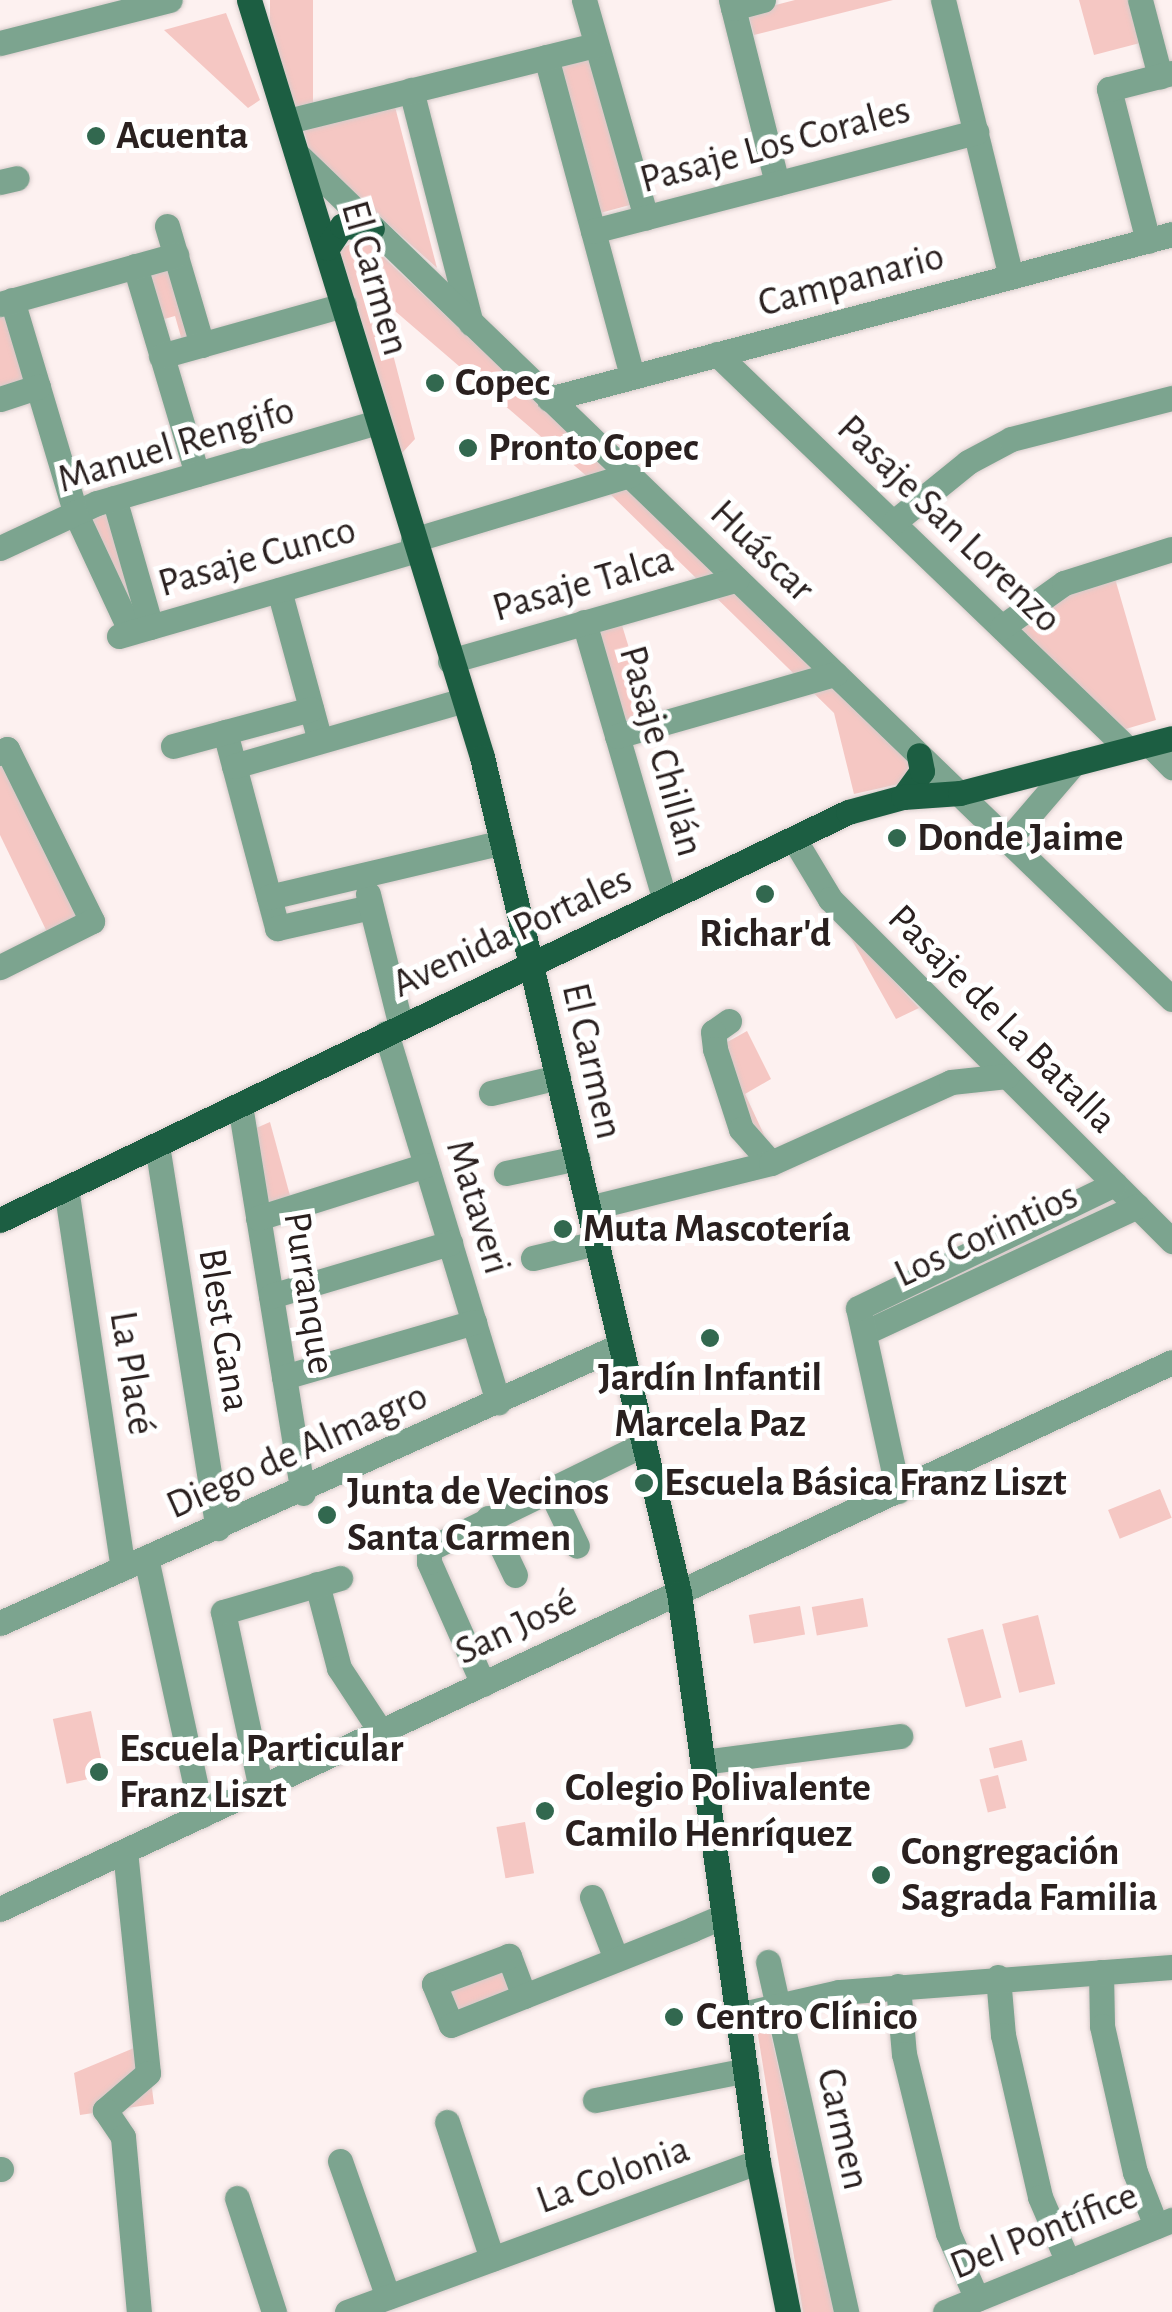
<!DOCTYPE html>
<html>
<head>
<meta charset="utf-8">
<style>
	body { margin:0 }
	#map { position:relative; width:1172px; height:2312px; overflow:hidden; background:#fdf1f0; font-family:"Alegreya Sans",sans-serif }
	div>[style] { position:absolute }
	.green>* { inset:0; background:#f5c7c3; transform-origin:0 0 }
	.roads { filter:drop-shadow(0 0 2px #d7cbca) drop-shadow(0 0 2px #d7cbca) }
	.minor>* { height:25px; margin:-12.5px; padding:0 12.5px; transform-origin:12.5px; border-radius:12.5px; background:#7ca48f }
	.major>* { height:25px; margin:-12.5px; padding:0 12.5px; transform-origin:12.5px; border-radius:12.5px; background:#1c5e42 }
	.dots>* { width:28px; height:28px; translate:-50% -50%; box-sizing:border-box; border:5px solid #fff; border-radius:50% }
	span { translate:-50% -50%; white-space:nowrap; text-align:center; line-height:1.15; -webkit-text-stroke:10px #fff; paint-order:stroke }
	.poi-label { font-size:40px; color:#2a201f; font-weight:700 }
	.left { translate:0 -50%; text-align:left }
	.street-label { font-size:40px; color:#2a201f }
</style>
</head>
<body>
<div id="map">
	<div class="green">
		<div style="left:270px;top:0;width:43px;height:107px"></div>
		<div style="clip-path:polygon(795px 0,893px 0,754px 35px,748px 12px)"></div>
		<div style="clip-path:polygon(1079px 0,1128px 0,1140px 43px,1094px 55px)"></div>
		<div style="clip-path:polygon(226px 13px,260px 100px,248px 108px,164px 30px)"></div>
		<div style="left:602px;top:49px;width:158px;height:49px;rotate:75deg"></div>
		<div style="clip-path:polygon(394px 103px,437px 268px,310px 154px,303px 126px)"></div>
		<div style="clip-path:polygon(363px 238px,610px 470px,590px 479px,395px 311px,383px 316px,415px 439px,401px 454px,338px 250px)"></div>
		<div style="clip-path:polygon(167px 262px,195px 343px,183px 344px,175px 316px,157px 321px,143px 272px)"></div>
		<div style="clip-path:polygon(8px 306px,32px 383px,0 391px,0 309px)"></div>
		<div style="clip-path:polygon(626px 483px,909px 762px,908px 782px,854px 794px,834px 713px,605px 489px)"></div>
		<div style="clip-path:polygon(111px 512px,143px 623px,85px 521px)"></div>
		<div style="clip-path:polygon(1114px 575px,1156px 720px,1119px 731px,1015px 627px,1063px 595px)"></div>
		<div style="left:621px;top:622px;width:96px;height:27px;rotate:73deg"></div>
		<div style="clip-path:polygon(0 760px,81px 918px,48px 934px,0 835px)"></div>
		<div style="clip-path:polygon(847px 931px,919px 1008px,896px 1019px)"></div>
		<div style="clip-path:polygon(747px 1031px,771px 1079px,745px 1094px,772px 1152px,759px 1144px,722px 1045px)"></div>
		<div style="clip-path:polygon(270px 1122px,292px 1203px,263px 1213px,247px 1132px)"></div>
		<div style="left:1160px;top:1489px;width:31px;height:56px;rotate:68deg"></div>
		<div style="left:863px;top:1598px;width:29px;height:52px;rotate:80deg"></div>
		<div style="left:800px;top:1606px;width:29px;height:52px;rotate:80deg"></div>
		<div style="left:1038px;top:1615px;width:71px;height:37px;rotate:76deg"></div>
		<div style="left:983px;top:1629px;width:71px;height:37px;rotate:75deg"></div>
		<div style="left:91px;top:1711px;width:66px;height:39px;rotate:78deg"></div>
		<div style="left:1022px;top:1740px;width:21px;height:34px;rotate:76deg"></div>
		<div style="left:998px;top:1775px;width:34px;height:19px;rotate:76deg"></div>
		<div style="left:525px;top:1822px;width:52px;height:29px;rotate:80deg"></div>
		<div style="left:505px;top:1965px;width:30px;height:63px;rotate:70deg"></div>
		<div style="clip-path:polygon(767px 2018px,834px 2312px,803px 2312px,756px 2023px)"></div>
		<div style="clip-path:polygon(146px 2043px,154px 2104px,80px 2115px,74px 2073px)"></div>
	</div>
	<div class="roads">
		<div class="minor">
			<div style="left:584px;top:0;width:226px;rotate:74.1deg"></div>
			<div style="left:731px;top:0;width:189px;rotate:75.9deg"></div>
			<div style="left:943px;top:0;width:284px;rotate:76.2deg"></div>
			<div style="left:1140px;top:0;width:79px;rotate:75.3deg"></div>
			<div style="left:733px;top:8px;width:31px;rotate:-15deg"></div>
			<div style="left:0;top:43px;width:175px;rotate:-14.2deg"></div>
			<div style="left:546px;top:57px;width:330px;rotate:74.9deg"></div>
			<div style="left:411px;top:90px;width:241px;rotate:75.6deg"></div>
			<div style="left:288px;top:121px;width:316px;rotate:-13.9deg"></div>
			<div style="left:300px;top:157px;width:1212px;rotate:44deg"></div>
			<div style="left:0;top:182px;width:17px;rotate:-13deg"></div>
			<div style="left:167px;top:226px;width:124px;rotate:73.6deg"></div>
			<div style="left:593px;top:231px;width:396px;rotate:-14.5deg"></div>
			<div style="left:1148px;top:241px;width:157px;rotate:-104.4deg"></div>
			<div style="left:1109px;top:89px;width:65px;rotate:-14.3deg"></div>
			<div style="left:135px;top:266px;width:217px;rotate:73.4deg"></div>
			<div style="left:12px;top:300px;width:221px;rotate:73.4deg"></div>
			<div style="left:75px;top:512px;width:132px;rotate:65deg"></div>
			<div style="left:0;top:304px;width:183px;rotate:-15.6deg"></div>
			<div style="left:717px;top:354px;width:570px;rotate:43.86deg"></div>
			<div style="left:161px;top:356px;width:190px;rotate:-15.6deg"></div>
			<div style="left:0;top:399px;width:40px;rotate:-18deg"></div>
			<div style="left:549px;top:399px;width:644px;rotate:-14.83deg"></div>
			<div style="left:114px;top:498px;width:134px;rotate:74deg"></div>
			<div style="left:894px;top:522px;width:95px;rotate:-39deg"></div>
			<div style="left:968px;top:462px;width:49px;rotate:-28.1deg"></div>
			<div style="left:1011px;top:439px;width:166px;rotate:-14.3deg"></div>
			<div style="left:413px;top:540px;width:226px;rotate:-16.7deg"></div>
			<div style="left:0;top:548px;width:107px;rotate:-24.9deg"></div>
			<div style="left:97px;top:503px;width:292px;rotate:-16.1deg"></div>
			<div style="left:279px;top:590px;width:156px;rotate:74.8deg"></div>
			<div style="left:584px;top:622px;width:290px;rotate:73.8deg"></div>
			<div style="left:1002px;top:627px;width:76px;rotate:-35.4deg"></div>
			<div style="left:1064px;top:583px;width:113px;rotate:-17.5deg"></div>
			<div style="left:119px;top:636px;width:310px;rotate:-16.1deg"></div>
			<div style="left:450px;top:661px;width:298px;rotate:-15.9deg"></div>
			<div style="left:225px;top:732px;width:203px;rotate:75.1deg"></div>
			<div style="left:277px;top:928px;width:96px;rotate:-12.6deg"></div>
			<div style="left:617px;top:736px;width:227px;rotate:-15.9deg"></div>
			<div style="left:1149px;top:744px;width:33px;rotate:45deg"></div>
			<div style="left:173px;top:746px;width:143px;rotate:-15deg"></div>
			<div style="left:0;top:753px;width:8px;rotate:-30deg"></div>
			<div style="left:7px;top:749px;width:192px;rotate:63.7deg"></div>
			<div style="left:92px;top:921px;width:103px;rotate:153.4deg"></div>
			<div style="left:234px;top:766px;width:239px;rotate:-16deg"></div>
			<div style="left:794px;top:839px;width:70px;rotate:59deg"></div>
			<div style="left:830px;top:899px;width:484px;rotate:45deg"></div>
			<div style="left:1008px;top:840px;width:101px;rotate:-49.4deg"></div>
			<div style="left:368px;top:894px;width:136px;rotate:76deg"></div>
			<div style="left:269px;top:897px;width:240px;rotate:-13.2deg"></div>
			<div style="left:729px;top:1021px;width:19px;rotate:145deg"></div>
			<div style="left:713px;top:1032px;width:17px;rotate:83deg"></div>
			<div style="left:715px;top:1049px;width:84px;rotate:72deg"></div>
			<div style="left:741px;top:1129px;width:45px;rotate:48.6deg"></div>
			<div style="left:386px;top:1033px;width:386px;rotate:73.1deg"></div>
			<div style="left:491px;top:1093px;width:69px;rotate:-13.4deg"></div>
			<div style="left:240px;top:1105px;width:393px;rotate:80.8deg"></div>
			<div style="left:157px;top:1145px;width:388px;rotate:81deg"></div>
			<div style="left:506px;top:1173px;width:73px;rotate:-11.9deg"></div>
			<div style="left:66px;top:1188px;width:384px;rotate:81.5deg"></div>
			<div style="left:589px;top:1208px;width:187px;rotate:-13.9deg"></div>
			<div style="left:771px;top:1163px;width:197px;rotate:-24.2deg"></div>
			<div style="left:951px;top:1082px;width:56px;rotate:-6.1deg"></div>
			<div style="left:258px;top:1218px;width:176px;rotate:-17.5deg"></div>
			<div style="left:533px;top:1258px;width:65px;rotate:-13.4deg"></div>
			<div style="left:271px;top:1296px;width:187px;rotate:-16.5deg"></div>
			<div style="left:866px;top:1332px;width:299px;rotate:-24.9deg"></div>
			<div style="left:284px;top:1377px;width:198px;rotate:-16.1deg"></div>
			<div style="left:549px;top:1488px;width:64px;rotate:64.2deg"></div>
			<div style="left:898px;top:1491px;width:187px;rotate:-102.3deg"></div>
			<div style="left:858px;top:1308px;width:285px;rotate:-25.8deg"></div>
			<div style="left:488px;top:1518px;width:63px;rotate:64.7deg"></div>
			<div style="left:146px;top:1558px;width:263px;rotate:77.7deg"></div>
			<div style="left:317px;top:1584px;width:87px;rotate:75.3deg"></div>
			<div style="left:339px;top:1668px;width:77px;rotate:56.7deg"></div>
			<div style="left:0;top:1623px;width:680px;rotate:-24.12deg"></div>
			<div style="left:483px;top:1684px;width:133px;rotate:-113.9deg"></div>
			<div style="left:429px;top:1562px;width:13px;rotate:-90deg"></div>
			<div style="left:429px;top:1549px;width:239px;rotate:-26deg"></div>
			<div style="left:703px;top:1762px;width:199px;rotate:-7.5deg"></div>
			<div style="left:261px;top:1789px;width:181px;rotate:-102.1deg"></div>
			<div style="left:223px;top:1612px;width:122px;rotate:-16.2deg"></div>
			<div style="left:125px;top:1851px;width:223px;rotate:84.1deg"></div>
			<div style="left:148px;top:2073px;width:57px;rotate:139.3deg"></div>
			<div style="left:105px;top:2110px;width:32px;rotate:56deg"></div>
			<div style="left:123px;top:2137px;width:176px;rotate:84.8deg"></div>
			<div style="left:592px;top:1897px;width:66px;rotate:68.8deg"></div>
			<div style="left:0;top:1909px;width:1293px;rotate:-25.02deg"></div>
			<div style="left:768px;top:1962px;width:359px;rotate:77.4deg"></div>
			<div style="left:1101px;top:1972px;width:54px;rotate:88.9deg"></div>
			<div style="left:1102px;top:2026px;width:150px;rotate:77.3deg"></div>
			<div style="left:1135px;top:2172px;width:58px;rotate:68.7deg"></div>
			<div style="left:998px;top:1977px;width:58px;rotate:85.1deg"></div>
			<div style="left:1003px;top:2035px;width:166px;rotate:77.1deg"></div>
			<div style="left:1040px;top:2197px;width:71px;rotate:66.7deg"></div>
			<div style="left:898px;top:1986px;width:68px;rotate:85deg"></div>
			<div style="left:904px;top:2054px;width:184px;rotate:76.2deg"></div>
			<div style="left:948px;top:2233px;width:72px;rotate:66.3deg"></div>
			<div style="left:524px;top:1996px;width:43px;rotate:-110.6deg"></div>
			<div style="left:509px;top:1956px;width:80px;rotate:159.5deg"></div>
			<div style="left:434px;top:1984px;width:44px;rotate:67.5deg"></div>
			<div style="left:451px;top:2025px;width:260px;rotate:-21.6deg"></div>
			<div style="left:693px;top:1929px;width:34px;rotate:-23deg"></div>
			<div style="left:738px;top:2015px;width:104px;rotate:-12.8deg"></div>
			<div style="left:839px;top:1992px;width:334px;rotate:-4.3deg"></div>
			<div style="left:595px;top:2100px;width:154px;rotate:-11.2deg"></div>
			<div style="left:447px;top:2122px;width:144px;rotate:71.8deg"></div>
			<div style="left:340px;top:2161px;width:144px;rotate:70.6deg"></div>
			<div style="left:0;top:2169px;width:1px"></div>
			<div style="left:237px;top:2198px;width:120px;rotate:72deg"></div>
			<div style="left:347px;top:2312px;width:438px;rotate:-20.1deg"></div>
			<div style="left:945px;top:2312px;width:245px;rotate:-22.1deg"></div>
		</div>
		<div class="major">
			<div style="left:249px;top:0;width:792px;rotate:72.89deg"></div>
			<div style="left:482px;top:757px;width:859px;rotate:76.74deg"></div>
			<div style="left:679px;top:1593px;width:574px;rotate:82.1deg"></div>
			<div style="left:758px;top:2162px;width:153px;rotate:78.7deg"></div>
			<div style="left:327px;top:248px;width:27px;rotate:-56deg"></div>
			<div style="left:342px;top:226px;width:30px;rotate:4deg"></div>
			<div style="left:903px;top:797px;width:32px;rotate:-54deg"></div>
			<div style="left:922px;top:771px;width:16px;rotate:-101deg"></div>
			<div style="left:0;top:1220px;width:941px;rotate:-25.69deg"></div>
			<div style="left:848px;top:812px;width:57px;rotate:-15.3deg"></div>
			<div style="left:903px;top:797px;width:57px;rotate:-4deg"></div>
			<div style="left:960px;top:793px;width:219px;rotate:-14.5deg"></div>
		</div>
	</div>
	<div class="dots">
		<div style="left:96px;top:136px;background:#32684f"></div>
		<div style="left:435px;top:383px;background:#32684f"></div>
		<div style="left:468px;top:448px;background:#32684f"></div>
		<div style="left:897px;top:838px;background:#32684f"></div>
		<div style="left:765px;top:894px;background:#32684f"></div>
		<div style="left:563px;top:1229px;background:#32684f"></div>
		<div style="left:710px;top:1338px;background:#32684f"></div>
		<div style="left:644px;top:1483px;background:#32684f"></div>
		<div style="left:327px;top:1515px;background:#32684f"></div>
		<div style="left:99px;top:1772px;background:#32684f"></div>
		<div style="left:545px;top:1811px;background:#32684f"></div>
		<div style="left:881px;top:1875px;background:#32684f"></div>
		<div style="left:674px;top:2017px;background:#32684f"></div>
	</div>
	<div class="poi-label">
		<span class="left" style="left:116px;top:136px">Acuenta</span>
		<span class="left" style="left:455px;top:383px">Copec</span>
		<span class="left" style="left:488px;top:448px">Pronto Copec</span>
		<span class="left" style="left:917px;top:838px">Donde Jaime</span>
		<span style="left:765px;top:934px">Richar'd</span>
		<span class="left" style="left:583px;top:1229px">Muta Mascotería</span>
		<span style="left:710px;top:1401px">Jardín Infantil<br>Marcela Paz</span>
		<span class="left" style="left:664px;top:1483px">Escuela Básica Franz Liszt</span>
		<span class="left" style="left:347px;top:1515px">Junta de Vecinos<br>Santa Carmen</span>
		<span class="left" style="left:119px;top:1772px">Escuela Particular<br>Franz Liszt</span>
		<span class="left" style="left:565px;top:1811px">Colegio Polivalente<br>Camilo Henríquez</span>
		<span class="left" style="left:901px;top:1875px">Congregación<br>Sagrada Familia</span>
		<span class="left" style="left:696px;top:2017px">Centro Clínico</span>
	</div>
	<div class="street-label">
		<span style="left:775px;top:145px;rotate:-15deg">Pasaje Los Corales</span>
		<span style="left:375px;top:278px;rotate:74deg">El Carmen</span>
		<span style="left:851px;top:280px;rotate:-15deg">Campanario</span>
		<span style="left:176px;top:445px;rotate:-17deg">Manuel Rengifo</span>
		<span style="left:949px;top:524px;rotate:44deg">Pasaje San Lorenzo</span>
		<span style="left:762px;top:551px;rotate:44deg">Huáscar</span>
		<span style="left:257px;top:557px;rotate:-16deg">Pasaje Cunco</span>
		<span style="left:583px;top:584px;rotate:-16deg">Pasaje Talca</span>
		<span style="left:661px;top:751px;rotate:74deg">Pasaje Chillán</span>
		<span style="left:512px;top:932px;rotate:-25deg">Avenida Portales</span>
		<span style="left:1002px;top:1019px;rotate:45deg">Pasaje de La Batalla</span>
		<span style="left:592px;top:1061px;rotate:77deg">El Carmen</span>
		<span style="left:478px;top:1207px;rotate:73deg">Mataveri</span>
		<span style="left:986px;top:1235px;rotate:-25deg">Los Corintios</span>
		<span style="left:309px;top:1293px;rotate:81deg">Purranque</span>
		<span style="left:224px;top:1330px;rotate:81deg">Blest Gana</span>
		<span style="left:132px;top:1373px;rotate:81deg">La Placé</span>
		<span style="left:297px;top:1451px;rotate:-24deg">Diego de Almagro</span>
		<span style="left:516px;top:1627px;rotate:-25deg">San José</span>
		<span style="left:843px;top:2129px;rotate:77deg">Carmen</span>
		<span style="left:613px;top:2175px;rotate:-20deg">La Colonia</span>
		<span style="left:1044px;top:2231px;rotate:-22deg">Del Pontífice</span>
	</div>
</div>
</body>
</html>
